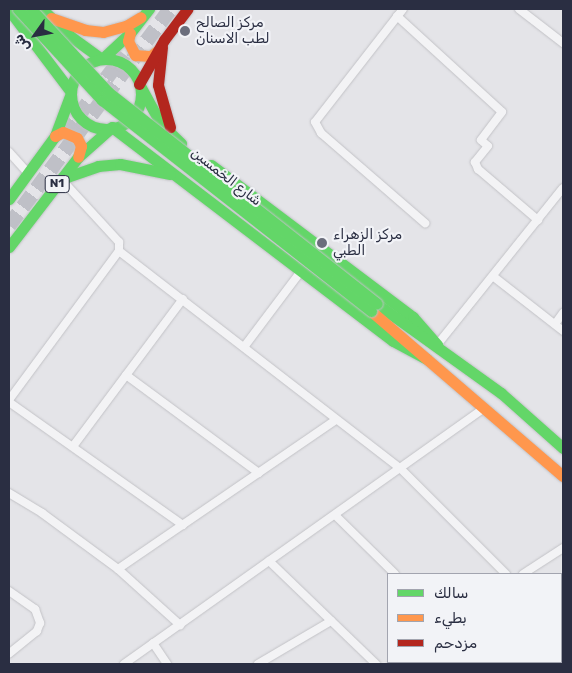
<!DOCTYPE html>
<html>
<head>
<meta charset="utf-8">
<style>
	body { margin:0 }
	#map { position:relative; width:572px; height:673px; overflow:hidden; background:#e4e4e8; font-family:Rubik,"Noto Naskh Arabic",sans-serif }
	div>[style] { position:absolute }
	.highway-tunnel>* { height:15px; margin-top:-7.5px; transform-origin:0; background:repeating-linear-gradient(90deg,#bfc0c7 0 15px,transparent 0 23px) }
	.roads { filter:drop-shadow(0 0 1px #c2c2c6) drop-shadow(0 0 1px #c2c2c6) }
	.street>* { height:8px; margin:-4px; padding:0 4px; transform-origin:4px; border-radius:4px; background:#f3f3f5 }
	.fast>* { height:11px; margin:-5.5px; padding:0 5.5px; transform-origin:5.5px; border-radius:5.5px; background:#63d668 }
	.fast>.ring { margin:-5.5px; padding:0; box-sizing:content-box; background:none; border:11px solid #63d668; border-radius:50% }
	.slow>* { height:11px; margin:-5.5px; padding:0 5.5px; transform-origin:5.5px; border-radius:5.5px; background:#ff974d }
	.jam>* { height:11px; margin:-5.5px; padding:0 5.5px; transform-origin:5.5px; border-radius:5.5px; background:#b3261e }
	.bridges { filter:drop-shadow(0 0 1px #c0c1c6) drop-shadow(0 0 1px #c0c1c6) }
	.fast-bridge>* { height:11px; margin:-5.5px; padding:0 5.5px; transform-origin:5.5px; border-radius:5.5px; background:#63d668 }
	.dots>* { width:14px; height:14px; translate:-50% -50%; box-sizing:border-box; border:2px solid #f2f3f7; border-radius:50% }
	span { translate:-50% -50%; white-space:nowrap; text-align:center; line-height:1.15; -webkit-text-stroke:4.5px #f2f3f7; paint-order:stroke }
	.shield-label span { padding:1px 4px; background:#f2f3f7; border:1px solid; border-radius:4px; -webkit-text-stroke-width:0 }
	.shield-label { font-size:12px; color:#2a2e42; font-weight:700 }
	.poi-label { font-size:14px; color:#2a2e42 }
	.left { translate:0 -50%; text-align:left }
	.street-label { font-size:14px; color:#2a2e42 }
	.frame { position:absolute; inset:0; border:10px solid #2a2e42; pointer-events:none }
	.legend { position:absolute; left:387px; top:573px; width:175px; height:90px; box-sizing:border-box; background:#f2f3f7; border:1px solid #a2a4af; margin:0; padding:6px 9px; list-style:none; font-size:15px; color:#2a2e42 }
	.legend li { display:flex; align-items:center; gap:10px; height:25px }
	.legend b { width:25px; border:1px solid #a2a4af }
	.north { position:absolute; left:10px; top:10px; width:50px; height:50px; -webkit-text-stroke:4px #f2f3f7; paint-order:stroke; rotate:238deg; font-size:14px; font-weight:700; line-height:20px; text-align:center; color:#2a2e42 }
	.north::after { content:''; display:block; margin:auto; width:18px; height:22px; background:#2a2e42; clip-path:polygon(50% 0,100% 100%,50% 72%,0 100%) }
</style>
</head>
<body>
<div id="map">
	<div class="highway-tunnel">
		<div style="left:65px;top:133px;width:99px;rotate:-53.2deg"></div>
		<div style="left:9px;top:225px;width:269px;rotate:-53.3deg"></div>
	</div>
	<div class="roads">
		<div class="street">
			<div style="left:403px;top:9px;width:143px;rotate:127.9deg"></div>
			<div style="left:315px;top:122px;width:13px;rotate:61deg"></div>
			<div style="left:321px;top:133px;width:138px;rotate:40.9deg"></div>
			<div style="left:519px;top:9px;width:56px;rotate:37.7deg"></div>
			<div style="left:397px;top:16px;width:142px;rotate:42.4deg"></div>
			<div style="left:502px;top:112px;width:35px;rotate:127deg"></div>
			<div style="left:481px;top:140px;width:9px;rotate:41deg"></div>
			<div style="left:488px;top:146px;width:21px;rotate:129deg"></div>
			<div style="left:475px;top:162px;width:8px;rotate:67deg"></div>
			<div style="left:478px;top:169px;width:79px;rotate:40.4deg"></div>
			<div style="left:9px;top:152px;width:28px;rotate:48deg"></div>
			<div style="left:119px;top:251px;width:355px;rotate:37.7deg"></div>
			<div style="left:400px;top:468px;width:150px;rotate:45deg"></div>
			<div style="left:494px;top:277px;width:88px;rotate:38deg"></div>
			<div style="left:555px;top:324px;width:14px;rotate:-54deg"></div>
			<div style="left:437px;top:345px;width:201px;rotate:-51.3deg"></div>
			<div style="left:244px;top:347px;width:95px;rotate:-53.1deg"></div>
			<div style="left:126px;top:375px;width:165px;rotate:36.4deg"></div>
			<div style="left:9px;top:400px;width:185px;rotate:-53.6deg"></div>
			<div style="left:119px;top:251px;width:9px;rotate:-90deg"></div>
			<div style="left:119px;top:242px;width:86px;rotate:-132.6deg"></div>
			<div style="left:9px;top:402px;width:213px;rotate:35.3deg"></div>
			<div style="left:74px;top:445px;width:182px;rotate:-53.3deg"></div>
			<div style="left:9px;top:493px;width:39px;rotate:31deg"></div>
			<div style="left:42px;top:513px;width:94px;rotate:36.4deg"></div>
			<div style="left:118px;top:569px;width:84px;rotate:42.1deg"></div>
			<div style="left:335px;top:515px;width:84px;rotate:44.5deg"></div>
			<div style="left:269px;top:561px;width:149px;rotate:43.9deg"></div>
			<div style="left:118px;top:569px;width:264px;rotate:-34.4deg"></div>
			<div style="left:523px;top:574px;width:48px;rotate:-33deg"></div>
			<div style="left:9px;top:591px;width:32px;rotate:35deg"></div>
			<div style="left:35px;top:609px;width:15px;rotate:70deg"></div>
			<div style="left:40px;top:623px;width:9px;rotate:111deg"></div>
			<div style="left:37px;top:631px;width:36px;rotate:141deg"></div>
			<div style="left:561px;top:624px;width:4px;rotate:56deg"></div>
			<div style="left:561px;top:642px;width:3px;rotate:-45deg"></div>
			<div style="left:153px;top:643px;width:25px;rotate:56deg"></div>
			<div style="left:124px;top:664px;width:442px;rotate:-35.4deg"></div>
			<div style="left:258px;top:664px;width:85px;rotate:-30.5deg"></div>
			<div style="left:392px;top:664px;width:4px;rotate:-27deg"></div>
			<div style="left:526px;top:664px;width:4px;rotate:-27deg"></div>
		</div>
		<div class="fast">
			<div style="left:42px;top:9px;width:39px;rotate:44deg"></div>
			<div style="left:70px;top:36px;width:39px;rotate:36deg"></div>
			<div style="left:9px;top:10px;width:103px;rotate:52.9deg"></div>
			<div style="left:102px;top:59px;width:38px;rotate:-43deg"></div>
			<div style="left:130px;top:33px;width:31px;rotate:-52deg"></div>
			<div class="ring" style="left:71px;top:59px;width:59px;height:59px"></div>
			<div style="left:139px;top:84px;width:46px;rotate:61.2deg"></div>
			<div style="left:161px;top:124px;width:28px;rotate:44deg"></div>
			<div style="left:112px;top:127px;width:353px;rotate:37.3deg"></div>
			<div style="left:393px;top:341px;width:38px;rotate:28deg"></div>
			<div style="left:211px;top:165px;width:253px;rotate:37deg"></div>
			<div style="left:413px;top:317px;width:37px;rotate:49deg"></div>
			<div style="left:61px;top:179px;width:39px;rotate:-19deg"></div>
			<div style="left:98px;top:166px;width:22px;rotate:-5deg"></div>
			<div style="left:120px;top:164px;width:51px;rotate:11.3deg"></div>
			<div style="left:9px;top:199px;width:78px;rotate:-53.9deg"></div>
			<div style="left:55px;top:136px;width:46px;rotate:-69.6deg"></div>
			<div style="left:9px;top:247px;width:113px;rotate:-52.5deg"></div>
			<div style="left:78px;top:157px;width:45px;rotate:-41.4deg"></div>
			<div style="left:377px;top:304px;width:153px;rotate:35.7deg"></div>
			<div style="left:501px;top:393px;width:83px;rotate:41.6deg"></div>
		</div>
		<div class="slow">
			<div style="left:51px;top:18px;width:36px;rotate:19deg"></div>
			<div style="left:85px;top:30px;width:18px;rotate:6deg"></div>
			<div style="left:103px;top:32px;width:24px;rotate:-15deg"></div>
			<div style="left:126px;top:26px;width:17px;rotate:-31deg"></div>
			<div style="left:130px;top:33px;width:8px;rotate:104deg"></div>
			<div style="left:128px;top:41px;width:16px;rotate:63deg"></div>
			<div style="left:135px;top:55px;width:16px;rotate:4deg"></div>
			<div style="left:151px;top:56px;width:8px;rotate:-40deg"></div>
			<div style="left:55px;top:136px;width:9px;rotate:-27deg"></div>
			<div style="left:63px;top:132px;width:15px;rotate:23deg"></div>
			<div style="left:77px;top:138px;width:9px;rotate:63deg"></div>
			<div style="left:81px;top:146px;width:11px;rotate:105deg"></div>
			<div style="left:371px;top:311px;width:253px;rotate:40.7deg"></div>
		</div>
		<div class="jam">
			<div style="left:162px;top:47px;width:38px;rotate:96deg"></div>
			<div style="left:158px;top:85px;width:44px;rotate:74.1deg"></div>
			<div style="left:139px;top:84px;width:51px;rotate:-60.4deg"></div>
			<div style="left:164px;top:40px;width:39px;rotate:-53deg"></div>
		</div>
	</div>
	<div class="bridges">
		<div class="fast-bridge">
			<div style="left:18px;top:9px;width:124px;rotate:47.3deg"></div>
			<div style="left:102px;top:100px;width:342px;rotate:38.1deg"></div>
			<div style="left:31px;top:9px;width:113px;rotate:47.1deg"></div>
			<div style="left:108px;top:92px;width:342px;rotate:38.2deg"></div>
		</div>
	</div>
	<div class="dots">
		<div style="left:185px;top:31px;background:#6b6e7c"></div>
		<div style="left:322px;top:243px;background:#6b6e7c"></div>
	</div>
	<div class="shield-label">
		<span style="left:57px;top:184px">N1</span>
	</div>
	<div class="poi-label">
		<span class="left" style="left:196px;top:31px">مركز الصالح<br>لطب الاسنان</span>
		<span class="left" style="left:333px;top:243px">مركز الزهراء<br>الطبي</span>
	</div>
	<div class="street-label">
		<span style="left:226px;top:177px;rotate:38deg">شارع الخمسين</span>
	</div>
	<div class="frame"></div>
	<ul class="legend">
	<li><b style="height:6px;background:#63d668"></b>سالك</li>
	<li><b style="height:6px;background:#ff974d"></b>بطيء</li>
	<li><b style="height:6px;background:#b3261e"></b>مزدحم</li>
	</ul>
	<div class="north">ش</div>
</div>
</body>
</html>
